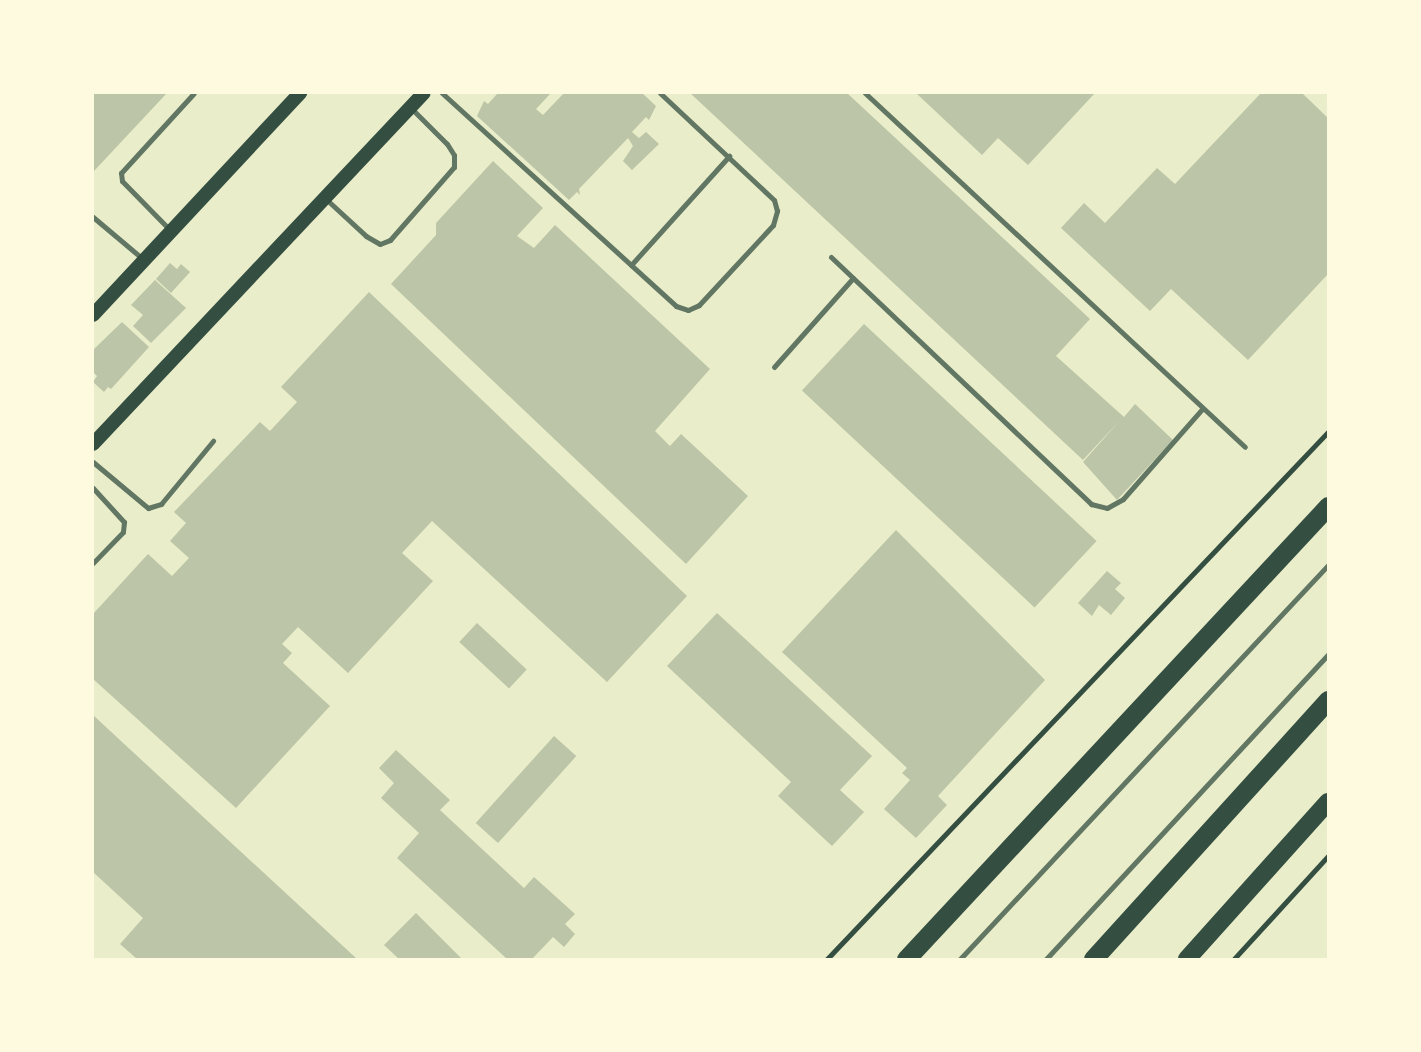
<!DOCTYPE html>
<html>
<head>
<meta charset="utf-8">
<style>
	body { margin:0 }
	#map { position:relative; width:1421px; height:1052px; overflow:hidden; background:#e9edc9; font-family:Manrope,sans-serif }
	div>[style] { position:absolute }
	.building>* { inset:0; background:#bcc5a7; transform-origin:0 0 }
	.path>* { height:4.5px; margin:-2.25px; padding:0 2.25px; transform-origin:2.25px; border-radius:2.25px; background:#344e41 }
	.service>* { height:5px; margin:-2.5px; padding:0 2.5px; transform-origin:2.5px; border-radius:2.5px; background:#617663 }
	.secondary>* { height:14px; margin:-7px; padding:0 7px; transform-origin:7px; border-radius:7px; background:#344e41 }
	.primary>* { height:18px; margin:-9px; padding:0 9px; transform-origin:9px; border-radius:9px; background:#344e41 }
	.trunk>* { height:19px; margin:-9.5px; padding:0 9.5px; transform-origin:9.5px; border-radius:9.5px; background:#344e41 }
	span { translate:-50% -50%; white-space:nowrap; text-align:center; line-height:1.15; -webkit-text-stroke:7px #fefae0; paint-order:stroke }
	.frame { position:absolute; inset:0; border:94px solid #fefae0; pointer-events:none }
</style>
</head>
<body>
<div id="map">
	<div class="building">
		<div style="clip-path:polygon(93px 93px,167px 93px,94px 171px,93px 170px)"></div>
		<div style="clip-path:polygon(498px 93px,551px 93px,536px 109px,543px 115px,564px 93px,642px 93px,656px 106px,649px 120px,646px 117px,632px 132px,639px 138px,646px 132px,659px 144px,632px 170px,623px 161px,633px 146px,628px 138px,579px 189px,580px 195px,577px 192px,569px 200px,477px 116px,484px 101px,488px 104px)"></div>
		<div style="clip-path:polygon(690px 93px,847px 93px,1090px 319px,1056px 356px,1124px 417px,1135px 404px,1173px 440px,1117px 500px,1083px 462px,1121px 419px,1083px 460px)"></div>
		<div style="clip-path:polygon(916px 93px,1095px 93px,1028px 165px,998px 138px,982px 155px)"></div>
		<div style="clip-path:polygon(1261px 93px,1302px 93px,1328px 118px,1328px 274px,1248px 360px,1171px 289px,1150px 311px,1061px 228px,1084px 203px,1105px 223px,1157px 168px,1175px 184px)"></div>
		<div style="clip-path:polygon(493px 161px,543px 208px,517px 236px,534px 248px,555px 225px,710px 369px,655px 431px,670px 446px,681px 434px,748px 496px,686px 564px,391px 284px,436px 235px,436px 223px)"></div>
		<div style="clip-path:polygon(170px 263px,177px 269px,181px 264px,190px 272px,171px 293px,156px 279px)"></div>
		<div style="clip-path:polygon(155px 280px,186px 308px,151px 343px,133px 326px,143px 315px,131px 305px)"></div>
		<div style="clip-path:polygon(369px 292px,687px 596px,607px 682px,432px 521px,402px 553px,433px 581px,348px 673px,298px 627px,282px 644px,292px 653px,283px 663px,330px 706px,236px 808px,93px 679px,93px 614px,148px 554px,172px 576px,189px 558px,170px 541px,186px 523px,174px 512px,260px 422px,270px 431px,297px 402px,281px 387px)"></div>
		<div style="clip-path:polygon(122px 322px,149px 347px,111px 389px,108px 387px,104px 392px,93px 382px,97px 376px,93px 372px,93px 350px)"></div>
		<div style="left:864px;top:324px;width:318px;height:91px;rotate:43deg"></div>
		<div style="clip-path:polygon(896px 530px,1045px 680px,938px 796px,947px 805px,916px 838px,884px 809px,910px 780px,902px 773px,907px 768px,782px 652px)"></div>
		<div style="clip-path:polygon(1107px 571px,1121px 583px,1115px 589px,1125px 598px,1111px 615px,1099px 605px,1092px 616px,1078px 603px)"></div>
		<div style="clip-path:polygon(717px 613px,872px 756px,840px 790px,864px 812px,832px 846px,778px 796px,791px 782px,667px 666px)"></div>
		<div style="left:477px;top:623px;width:68px;height:26px;rotate:43deg"></div>
		<div style="clip-path:polygon(93px 715px,121px 741px,357px 959px,137px 959px,120px 944px,143px 918px,93px 872px)"></div>
		<div style="left:554px;top:736px;width:30px;height:117px;rotate:42deg"></div>
		<div style="clip-path:polygon(396px 750px,450px 800px,440px 810px,524px 888px,534px 877px,575px 914px,565px 924px,575px 934px,564px 947px,553px 937px,532px 959px,507px 959px,397px 858px,419px 833px,381px 798px,394px 783px,379px 768px)"></div>
		<div style="clip-path:polygon(416px 913px,462px 959px,399px 959px,384px 945px)"></div>
	</div>
	<div class="path">
		<div style="left:827px;top:959px;width:727px;rotate:-46.45deg"></div>
		<div style="left:1234px;top:959px;width:139px;rotate:-47.6deg"></div>
	</div>
	<div class="service">
		<div style="left:442px;top:93px;width:316px;rotate:42.3deg"></div>
		<div style="left:676px;top:306px;width:13px;rotate:18deg"></div>
		<div style="left:688px;top:310px;width:12px;rotate:-24deg"></div>
		<div style="left:699px;top:305px;width:109px;rotate:-47.2deg"></div>
		<div style="left:773px;top:225px;width:15px;rotate:-74deg"></div>
		<div style="left:777px;top:211px;width:11px;rotate:-105deg"></div>
		<div style="left:774px;top:200px;width:156px;rotate:-136.8deg"></div>
		<div style="left:865px;top:93px;width:519px;rotate:42.97deg"></div>
		<div style="left:327px;top:200px;width:53px;rotate:42.7deg"></div>
		<div style="left:366px;top:236px;width:16px;rotate:30deg"></div>
		<div style="left:380px;top:244px;width:11px;rotate:-22deg"></div>
		<div style="left:390px;top:240px;width:97px;rotate:-48.8deg"></div>
		<div style="left:454px;top:167px;width:12px;rotate:-90deg"></div>
		<div style="left:454px;top:155px;width:13px;rotate:-122deg"></div>
		<div style="left:447px;top:144px;width:51px;rotate:-135deg"></div>
		<div style="left:93px;top:217px;width:67px;rotate:40.1deg"></div>
		<div style="left:171px;top:231px;width:70px;rotate:-134.4deg"></div>
		<div style="left:122px;top:181px;width:8px;rotate:-97deg"></div>
		<div style="left:121px;top:173px;width:108px;rotate:-47.6deg"></div>
		<div style="left:831px;top:257px;width:359px;rotate:43.5deg"></div>
		<div style="left:1091px;top:504px;width:16px;rotate:14deg"></div>
		<div style="left:1107px;top:508px;width:18px;rotate:-29deg"></div>
		<div style="left:1123px;top:499px;width:120px;rotate:-48.7deg"></div>
		<div style="left:631px;top:265px;width:147px;rotate:-48deg"></div>
		<div style="left:774px;top:367px;width:119px;rotate:-48.4deg"></div>
		<div style="left:93px;top:462px;width:72px;rotate:39.9deg"></div>
		<div style="left:148px;top:508px;width:14px;rotate:-17deg"></div>
		<div style="left:161px;top:504px;width:82px;rotate:-50.5deg"></div>
		<div style="left:93px;top:488px;width:46px;rotate:47.6deg"></div>
		<div style="left:124px;top:522px;width:10px;rotate:96deg"></div>
		<div style="left:123px;top:532px;width:43px;rotate:134.1deg"></div>
		<div style="left:960px;top:959px;width:539px;rotate:-46.95deg"></div>
		<div style="left:1046px;top:959px;width:415px;rotate:-47.2deg"></div>
	</div>
	<div class="secondary">
		<div style="left:93px;top:315px;width:304px;rotate:-47deg"></div>
		<div style="left:93px;top:444px;width:482px;rotate:-46.7deg"></div>
	</div>
	<div class="primary">
		<div style="left:1187px;top:959px;width:211px;rotate:-48.1deg"></div>
	</div>
	<div class="trunk">
		<div style="left:906px;top:959px;width:619px;rotate:-47.03deg"></div>
		<div style="left:1093px;top:959px;width:350px;rotate:-47.8deg"></div>
	</div>
	<div class="frame"></div>
</div>
</body>
</html>
